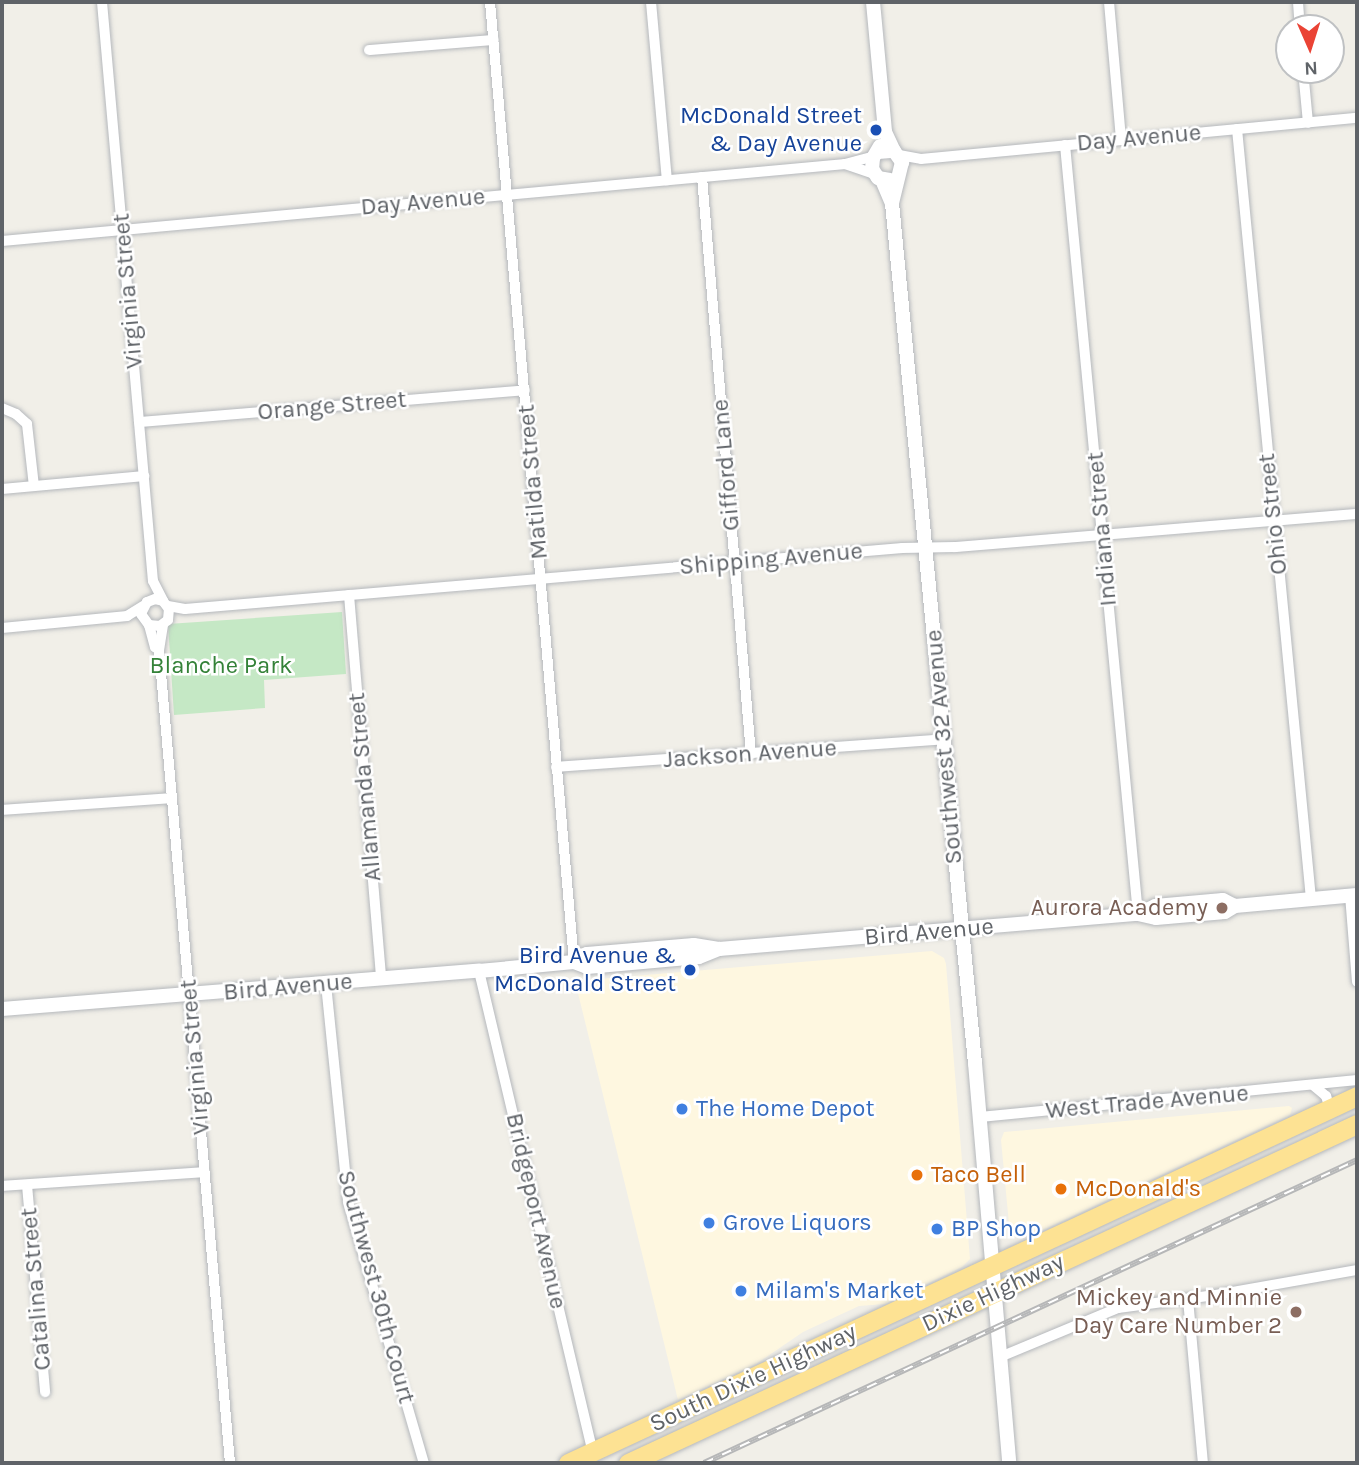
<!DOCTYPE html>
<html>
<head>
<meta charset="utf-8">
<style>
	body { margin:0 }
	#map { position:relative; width:1359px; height:1465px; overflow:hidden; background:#f1efe8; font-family:Karla,sans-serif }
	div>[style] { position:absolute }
	.commercial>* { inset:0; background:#fef7e0 }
	.green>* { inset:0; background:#c5e8c5 }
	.roads { filter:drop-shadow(0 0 2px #b5b8bc) drop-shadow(0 0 2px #b5b8bc) }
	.street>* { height:10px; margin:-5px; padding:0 5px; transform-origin:5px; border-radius:5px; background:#fff }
	.secondary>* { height:14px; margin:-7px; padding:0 7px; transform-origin:7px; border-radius:7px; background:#fff }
	.highway>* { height:19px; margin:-9.5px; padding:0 9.5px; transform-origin:9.5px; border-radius:9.5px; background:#fde293 }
	.rail>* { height:6px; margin-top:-3px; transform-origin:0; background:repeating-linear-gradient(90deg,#fff 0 10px,#b6b7b8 0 20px); box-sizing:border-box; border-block:2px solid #b6b7b8 }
	.dots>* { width:19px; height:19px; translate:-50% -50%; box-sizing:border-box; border:4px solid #fff; border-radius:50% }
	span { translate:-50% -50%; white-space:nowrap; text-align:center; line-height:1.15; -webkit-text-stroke:5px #fff; paint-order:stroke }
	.transit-label { font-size:24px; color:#164399 }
	.right { translate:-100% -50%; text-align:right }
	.street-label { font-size:24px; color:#5f6368 }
	.park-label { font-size:24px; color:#348238 }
	.education-label { font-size:24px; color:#785e54 }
	.shop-label { font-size:24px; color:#366cbe }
	.left { translate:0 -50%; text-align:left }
	.food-label { font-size:24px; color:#c56008 }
	.frame { position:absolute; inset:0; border:4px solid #5f6368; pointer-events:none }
	.north { position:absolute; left:1275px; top:14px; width:70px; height:70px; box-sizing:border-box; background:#fff; border:2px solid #bfc1c3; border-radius:50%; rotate:177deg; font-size:19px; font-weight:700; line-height:28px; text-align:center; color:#5f6368 }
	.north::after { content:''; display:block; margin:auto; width:24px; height:32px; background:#ea4335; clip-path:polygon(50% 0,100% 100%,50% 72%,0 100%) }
</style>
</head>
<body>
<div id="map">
	<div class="commercial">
		<div style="clip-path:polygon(932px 951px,944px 958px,946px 964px,970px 1259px,962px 1267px,885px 1304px,859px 1306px,803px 1332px,756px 1364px,678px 1400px,575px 981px)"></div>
		<div style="clip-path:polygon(1289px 1106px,1292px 1108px,1290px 1115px,1032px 1235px,1009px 1224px,1001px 1140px,1004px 1132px)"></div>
	</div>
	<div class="green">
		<div style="clip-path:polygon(342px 612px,346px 674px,264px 680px,265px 708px,174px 715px,168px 624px)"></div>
	</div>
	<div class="roads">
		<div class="street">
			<div style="left:102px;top:2px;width:581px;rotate:84.97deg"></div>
			<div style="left:153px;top:581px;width:22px;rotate:63deg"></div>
			<div style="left:490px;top:2px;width:964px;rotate:85deg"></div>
			<div style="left:651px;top:2px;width:179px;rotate:84.9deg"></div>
			<div style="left:1109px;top:2px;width:138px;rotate:85deg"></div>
			<div style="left:1298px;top:2px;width:26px;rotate:86deg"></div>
			<div style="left:369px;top:50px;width:125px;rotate:-4.6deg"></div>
			<div style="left:1303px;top:70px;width:53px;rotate:84.6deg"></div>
			<div style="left:1237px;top:129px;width:774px;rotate:84.51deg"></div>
			<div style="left:1065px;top:145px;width:772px;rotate:84.58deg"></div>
			<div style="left:899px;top:155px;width:22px;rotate:10deg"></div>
			<div style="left:921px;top:159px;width:438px;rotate:-5.4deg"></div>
			<div style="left:845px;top:164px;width:31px;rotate:19deg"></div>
			<div style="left:702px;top:177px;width:579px;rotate:85.15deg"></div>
			<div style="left:2px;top:241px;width:847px;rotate:-5.22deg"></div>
			<div style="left:845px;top:164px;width:31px;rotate:-15deg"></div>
			<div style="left:2px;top:408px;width:15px;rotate:23deg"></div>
			<div style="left:16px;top:414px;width:15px;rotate:42deg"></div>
			<div style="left:27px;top:424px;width:62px;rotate:83.6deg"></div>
			<div style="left:139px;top:422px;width:387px;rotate:-4.7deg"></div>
			<div style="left:2px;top:489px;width:143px;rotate:-5.2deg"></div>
			<div style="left:349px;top:595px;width:385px;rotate:85.2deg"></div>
			<div style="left:168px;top:606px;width:17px;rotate:10deg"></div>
			<div style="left:185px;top:609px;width:720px;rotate:-4.86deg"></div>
			<div style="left:902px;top:548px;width:53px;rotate:-1.1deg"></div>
			<div style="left:955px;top:547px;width:403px;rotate:-4.7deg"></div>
			<div style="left:149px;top:625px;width:11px;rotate:5deg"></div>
			<div style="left:160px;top:626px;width:10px;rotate:-37deg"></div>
			<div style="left:168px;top:620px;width:11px;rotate:-85deg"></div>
			<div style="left:169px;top:609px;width:10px;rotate:-127deg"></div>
			<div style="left:163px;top:601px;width:8px;rotate:-166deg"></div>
			<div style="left:155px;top:599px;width:9px;rotate:159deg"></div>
			<div style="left:147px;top:602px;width:13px;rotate:117deg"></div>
			<div style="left:141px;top:614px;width:14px;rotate:54deg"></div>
			<div style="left:149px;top:625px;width:23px;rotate:75deg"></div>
			<div style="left:155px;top:647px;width:5px;rotate:37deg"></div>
			<div style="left:163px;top:625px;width:25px;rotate:99deg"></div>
			<div style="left:159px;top:650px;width:816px;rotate:85.01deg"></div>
			<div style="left:2px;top:628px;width:126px;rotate:-5.5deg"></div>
			<div style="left:127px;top:616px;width:19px;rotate:-32deg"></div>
			<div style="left:556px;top:767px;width:388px;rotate:-4.1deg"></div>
			<div style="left:2px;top:810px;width:170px;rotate:-4deg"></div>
			<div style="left:1350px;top:895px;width:87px;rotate:85.4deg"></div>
			<div style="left:479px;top:971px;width:494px;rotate:76.7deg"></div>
			<div style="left:326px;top:984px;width:219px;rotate:84.2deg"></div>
			<div style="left:348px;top:1202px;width:272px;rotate:73.8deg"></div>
			<div style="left:1314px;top:1086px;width:16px;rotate:40deg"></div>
			<div style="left:1326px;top:1096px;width:14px;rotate:73deg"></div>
			<div style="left:980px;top:1117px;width:379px;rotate:-5.6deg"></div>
			<div style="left:27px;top:1185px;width:208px;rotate:85deg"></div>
			<div style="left:2px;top:1186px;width:203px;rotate:-3.9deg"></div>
			<div style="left:1188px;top:1299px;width:165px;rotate:84.8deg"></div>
			<div style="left:1000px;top:1357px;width:128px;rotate:-22.6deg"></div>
			<div style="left:1118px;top:1308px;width:98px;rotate:-7.6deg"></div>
			<div style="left:1215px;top:1295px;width:144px;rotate:-10deg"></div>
		</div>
		<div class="secondary">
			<div style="left:873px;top:2px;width:131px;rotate:84.7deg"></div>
			<div style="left:885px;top:132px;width:21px;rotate:65deg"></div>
			<div style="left:880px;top:146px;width:14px;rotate:120deg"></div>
			<div style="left:873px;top:158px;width:11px;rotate:95deg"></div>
			<div style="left:872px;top:169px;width:11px;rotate:56deg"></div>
			<div style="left:878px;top:178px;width:12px;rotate:9deg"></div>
			<div style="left:878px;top:152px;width:16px;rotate:-4deg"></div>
			<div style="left:894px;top:151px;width:14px;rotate:54deg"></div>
			<div style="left:902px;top:162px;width:42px;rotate:103.7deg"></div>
			<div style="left:882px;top:180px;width:25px;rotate:67deg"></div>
			<div style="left:892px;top:203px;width:864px;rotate:84.49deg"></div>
			<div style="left:975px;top:1063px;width:401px;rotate:85.1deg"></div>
			<div style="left:1138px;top:914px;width:19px;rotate:-25deg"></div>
			<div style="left:1155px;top:906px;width:68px;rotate:-5deg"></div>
			<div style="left:1223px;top:900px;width:13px;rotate:27deg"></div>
			<div style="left:574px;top:962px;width:14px;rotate:21deg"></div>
			<div style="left:587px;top:967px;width:112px;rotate:-5.1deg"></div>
			<div style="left:699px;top:957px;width:22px;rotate:-22deg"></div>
			<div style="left:2px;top:1009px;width:479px;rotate:-4.6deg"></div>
			<div style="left:479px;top:971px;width:95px;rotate:-5.4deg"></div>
			<div style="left:574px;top:962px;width:15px;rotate:-32deg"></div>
			<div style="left:587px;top:954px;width:107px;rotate:-4.8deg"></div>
			<div style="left:694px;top:945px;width:25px;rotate:9deg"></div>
			<div style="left:719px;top:949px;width:420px;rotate:-4.8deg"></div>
			<div style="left:1138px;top:914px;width:18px;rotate:13deg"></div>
			<div style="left:1156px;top:918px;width:69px;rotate:-5deg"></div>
			<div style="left:1225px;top:912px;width:12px;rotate:-31deg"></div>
			<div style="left:1235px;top:906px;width:122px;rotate:-5.2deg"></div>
		</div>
		<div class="highway">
			<div style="left:568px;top:1463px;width:870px;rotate:-24.95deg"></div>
			<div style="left:628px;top:1463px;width:804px;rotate:-24.94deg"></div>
		</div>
	</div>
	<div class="rail">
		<div style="left:704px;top:1463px;width:720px;rotate:-24.89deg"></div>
	</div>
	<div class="dots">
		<div style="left:876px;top:130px;background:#1a4fb4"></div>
		<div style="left:1222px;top:908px;background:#8d6e63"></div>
		<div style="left:690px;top:970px;background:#1a4fb4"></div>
		<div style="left:682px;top:1109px;background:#3f7fe0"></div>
		<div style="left:917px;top:1175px;background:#e8710a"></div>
		<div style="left:1061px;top:1189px;background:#e8710a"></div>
		<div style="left:709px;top:1223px;background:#3f7fe0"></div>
		<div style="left:937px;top:1229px;background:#3f7fe0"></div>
		<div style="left:741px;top:1291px;background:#3f7fe0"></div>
		<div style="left:1296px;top:1312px;background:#8d6e63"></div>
	</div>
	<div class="transit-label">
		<span class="right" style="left:862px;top:130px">McDonald Street<br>&amp; Day Avenue</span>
		<span class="right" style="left:676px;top:970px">Bird Avenue &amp;<br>McDonald Street</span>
	</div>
	<div class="street-label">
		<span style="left:1139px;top:138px;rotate:-5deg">Day Avenue</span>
		<span style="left:423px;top:202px;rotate:-5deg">Day Avenue</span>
		<span style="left:128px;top:291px;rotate:-95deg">Virginia Street</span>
		<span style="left:332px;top:406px;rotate:-5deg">Orange Street</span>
		<span style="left:726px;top:465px;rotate:-95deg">Gifford Lane</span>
		<span style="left:533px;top:482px;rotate:-95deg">Matilda Street</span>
		<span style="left:1273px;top:514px;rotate:-96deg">Ohio Street</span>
		<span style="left:1102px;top:529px;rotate:-95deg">Indiana Street</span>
		<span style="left:771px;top:559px;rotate:-5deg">Shipping Avenue</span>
		<span style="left:944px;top:747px;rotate:-95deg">Southwest 32 Avenue</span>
		<span style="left:750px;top:754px;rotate:-4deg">Jackson Avenue</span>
		<span style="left:365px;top:787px;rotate:-95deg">Allamanda Street</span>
		<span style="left:929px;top:932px;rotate:-5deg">Bird Avenue</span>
		<span style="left:288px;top:987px;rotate:-5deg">Bird Avenue</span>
		<span style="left:195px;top:1057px;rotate:-95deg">Virginia Street</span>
		<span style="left:1147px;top:1102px;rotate:-5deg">West Trade Avenue</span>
		<span style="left:536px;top:1211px;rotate:77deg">Bridgeport Avenue</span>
		<span style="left:376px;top:1287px;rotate:75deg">Southwest 30th Court</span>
		<span style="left:36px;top:1289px;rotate:-95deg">Catalina Street</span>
		<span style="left:993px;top:1293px;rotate:-25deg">Dixie Highway</span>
		<span style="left:753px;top:1378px;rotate:-25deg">South Dixie Highway</span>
	</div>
	<div class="park-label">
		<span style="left:221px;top:666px">Blanche Park</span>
	</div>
	<div class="education-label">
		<span class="right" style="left:1208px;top:908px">Aurora Academy</span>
		<span class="right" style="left:1282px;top:1312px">Mickey and Minnie<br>Day Care Number 2</span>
	</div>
	<div class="shop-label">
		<span class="left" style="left:696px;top:1109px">The Home Depot</span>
		<span class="left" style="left:723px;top:1223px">Grove Liquors</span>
		<span class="left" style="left:951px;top:1229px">BP Shop</span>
		<span class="left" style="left:755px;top:1291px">Milam's Market</span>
	</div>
	<div class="food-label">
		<span class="left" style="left:931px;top:1175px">Taco Bell</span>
		<span class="left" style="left:1075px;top:1189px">McDonald's</span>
	</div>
	<div class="frame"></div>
	<div class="north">N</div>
</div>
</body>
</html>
